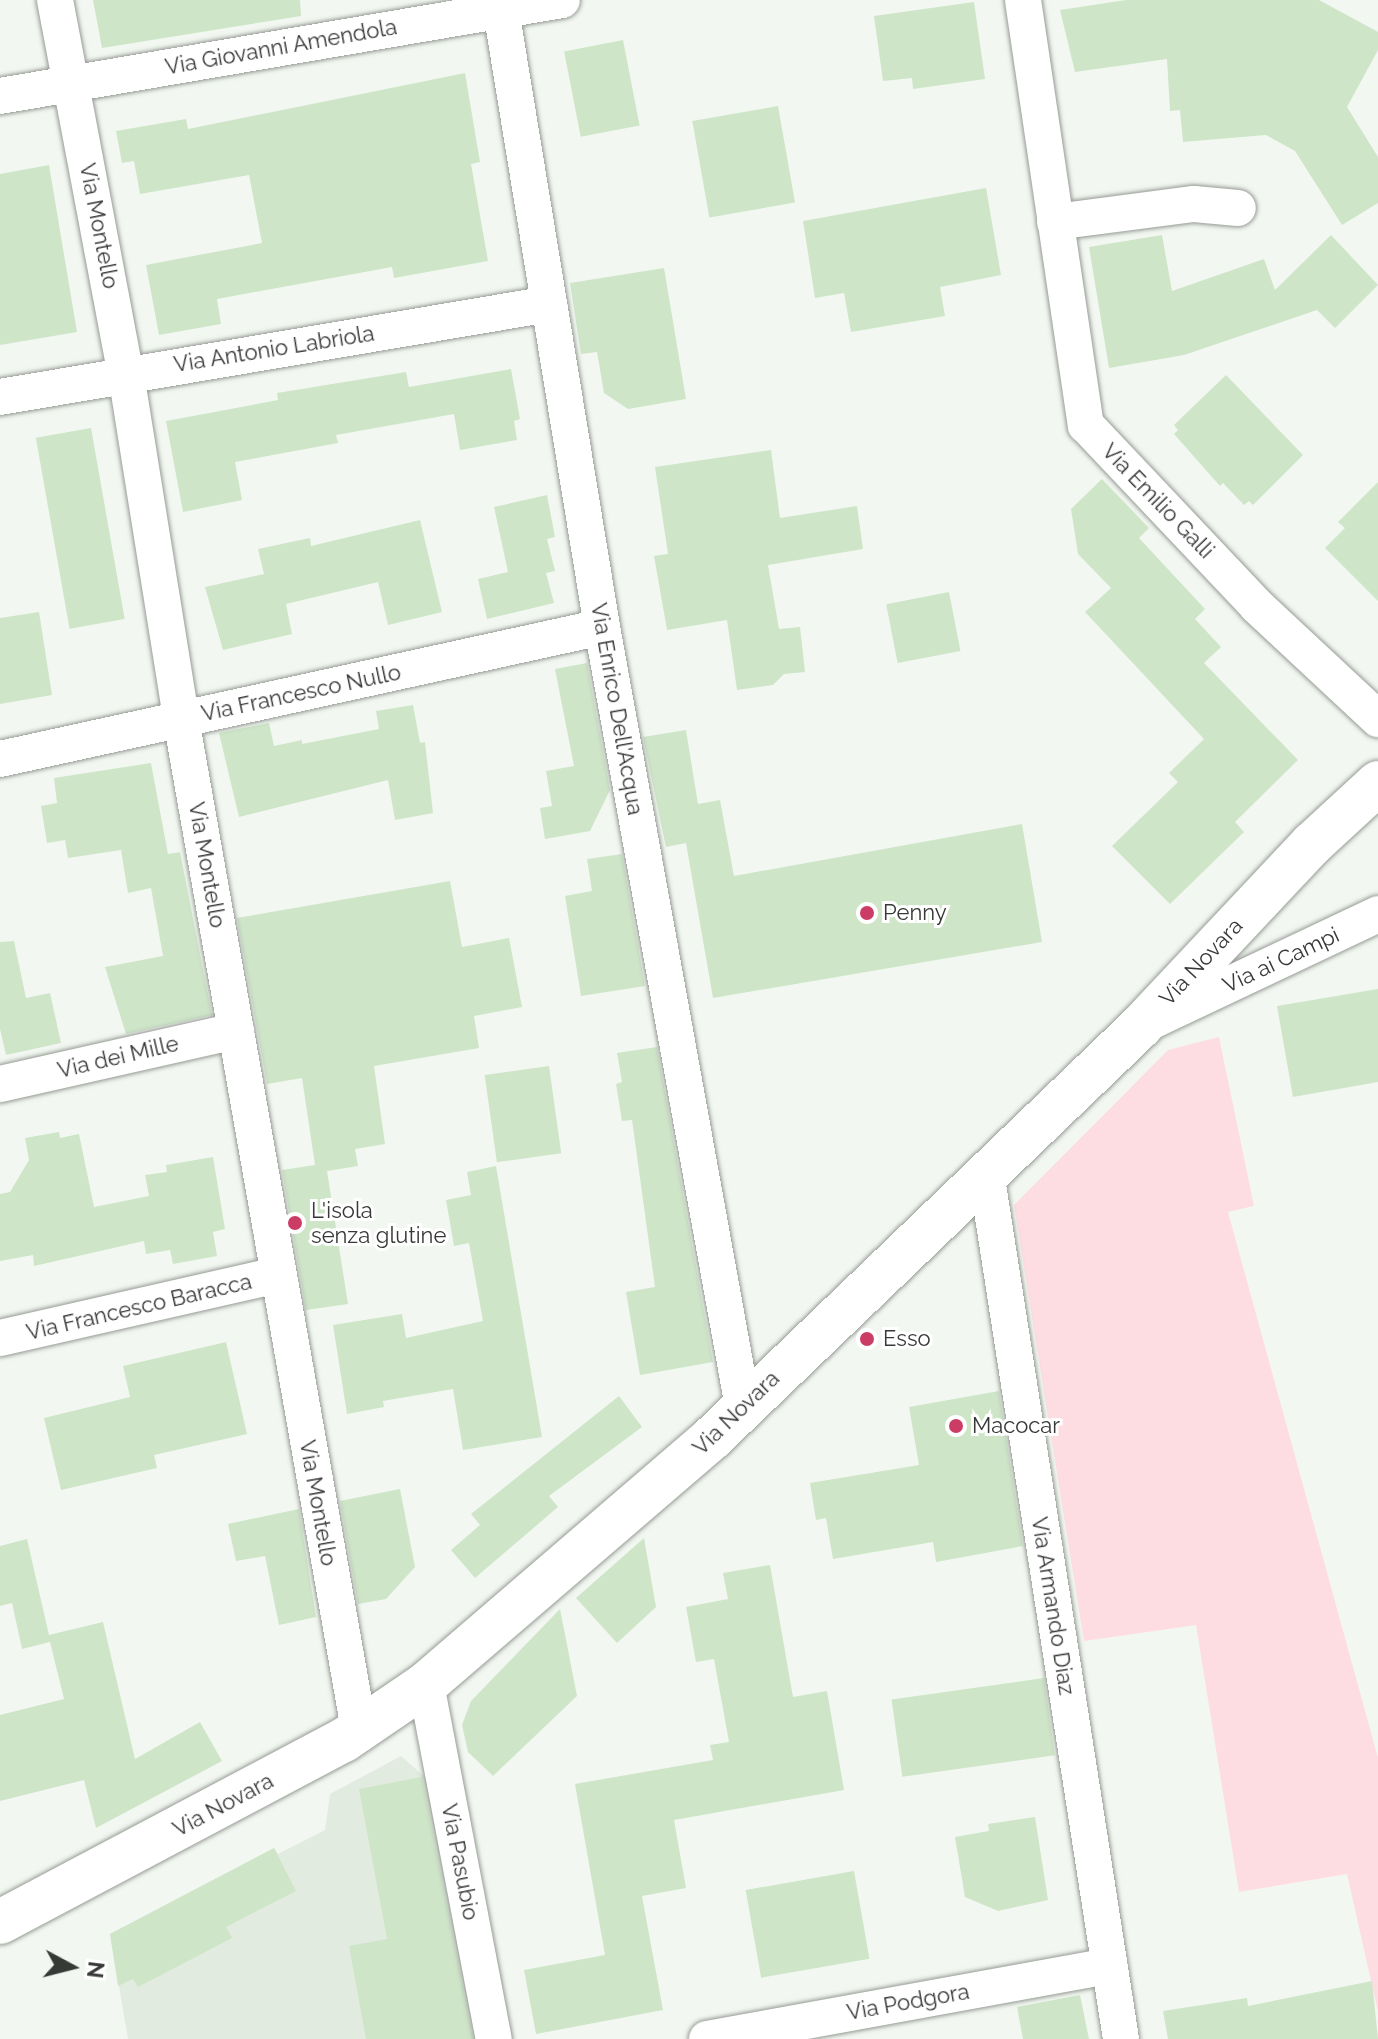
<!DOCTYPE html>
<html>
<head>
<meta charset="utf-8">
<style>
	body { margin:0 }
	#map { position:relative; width:1378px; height:2039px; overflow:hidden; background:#f2f8f1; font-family:Raleway,sans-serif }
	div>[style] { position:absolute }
	.built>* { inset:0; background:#e2ebdf }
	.green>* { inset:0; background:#fedde2 }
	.building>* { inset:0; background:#cee5c8; transform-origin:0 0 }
	.roads { filter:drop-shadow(0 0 2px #969b95) drop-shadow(0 0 2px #969b95) }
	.minor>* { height:36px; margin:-18px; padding:0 18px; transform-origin:18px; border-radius:18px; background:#fff }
	.tertiary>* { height:44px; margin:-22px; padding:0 22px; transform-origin:22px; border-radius:22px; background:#fff }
	.dots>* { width:22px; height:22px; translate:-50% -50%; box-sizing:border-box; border:4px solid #fff; border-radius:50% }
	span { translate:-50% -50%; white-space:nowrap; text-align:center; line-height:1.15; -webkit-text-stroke:6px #fff; paint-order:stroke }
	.street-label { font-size:22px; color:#373937 }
	.poi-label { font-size:22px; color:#373937 }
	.left { translate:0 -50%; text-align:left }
	.north { position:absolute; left:32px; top:1927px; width:80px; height:80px; -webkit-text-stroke:6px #fff; paint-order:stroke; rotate:97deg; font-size:22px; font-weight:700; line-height:32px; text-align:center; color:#373937 }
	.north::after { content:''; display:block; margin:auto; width:28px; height:36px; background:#373937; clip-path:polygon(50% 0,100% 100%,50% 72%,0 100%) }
</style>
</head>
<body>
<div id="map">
	<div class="built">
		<div style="clip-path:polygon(401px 1756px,425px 1777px,433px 1775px,483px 2039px,128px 2039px,110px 1934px,274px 1848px,278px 1854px,325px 1830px,330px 1794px)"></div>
	</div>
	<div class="green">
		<div style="clip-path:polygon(1219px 1037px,1254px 1206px,1228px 1212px,1378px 1758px,1378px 2012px,1347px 1874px,1239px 1892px,1196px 1625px,1084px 1641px,1014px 1205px,1168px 1050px)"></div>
	</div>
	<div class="building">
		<div style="clip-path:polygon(93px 0,300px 0,301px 16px,102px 48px)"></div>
		<div style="clip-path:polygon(1126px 0,1319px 0,1378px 32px,1378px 50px,1347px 107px,1378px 157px,1378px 203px,1342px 225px,1295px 151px,1266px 135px,1183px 142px,1180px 110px,1170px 111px,1167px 59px,1075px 72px,1060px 10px)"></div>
		<div style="clip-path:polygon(974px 2px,985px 79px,913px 89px,912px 78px,883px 81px,874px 16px)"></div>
		<div style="left:623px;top:40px;width:87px;height:60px;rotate:79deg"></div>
		<div style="clip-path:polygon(465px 73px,480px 162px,471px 164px,488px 261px,394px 278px,392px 267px,217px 299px,221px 324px,159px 335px,146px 265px,262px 243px,249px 175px,140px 194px,134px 161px,122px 163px,116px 131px,186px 119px,188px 129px)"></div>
		<div style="left:778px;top:106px;width:98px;height:87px;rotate:80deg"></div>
		<div style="clip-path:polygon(49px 165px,77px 332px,0 345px,0 174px)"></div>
		<div style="clip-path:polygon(986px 188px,1001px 275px,940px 287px,945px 316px,851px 332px,844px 293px,815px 298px,803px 221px)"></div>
		<div style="clip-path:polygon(1162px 235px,1172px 291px,1264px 259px,1275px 290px,1331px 235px,1378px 285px,1335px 328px,1317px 310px,1184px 355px,1109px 368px,1089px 247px)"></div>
		<div style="clip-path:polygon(664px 268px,686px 399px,628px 409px,604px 393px,597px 352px,581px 354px,570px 283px)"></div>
		<div style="clip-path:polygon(511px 369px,520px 419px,514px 421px,517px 440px,460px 450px,454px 414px,336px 435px,338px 443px,235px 462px,242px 500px,183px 512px,166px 421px,278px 400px,277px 393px,406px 372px,409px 387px)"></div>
		<div style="clip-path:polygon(1226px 375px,1303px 455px,1253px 505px,1249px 501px,1244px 505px,1223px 483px,1220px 486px,1174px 434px,1178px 430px,1174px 425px)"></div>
		<div style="left:91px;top:428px;width:194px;height:56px;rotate:80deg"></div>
		<div style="clip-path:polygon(771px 450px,780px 518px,857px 506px,863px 549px,768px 565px,779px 629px,800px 627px,805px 672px,784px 674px,773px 685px,737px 690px,727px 620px,667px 630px,654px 556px,668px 554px,655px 467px)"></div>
		<div style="clip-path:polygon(1102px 479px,1149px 528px,1139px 538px,1205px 609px,1195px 619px,1221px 647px,1204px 663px,1298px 760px,1235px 822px,1244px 832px,1170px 904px,1112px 846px,1178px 782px,1169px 773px,1204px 739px,1085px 612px,1111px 588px,1078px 554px,1071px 509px)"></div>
		<div style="clip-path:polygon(1378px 482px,1378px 601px,1325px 548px,1345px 528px,1338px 522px)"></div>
		<div style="clip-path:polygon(547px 495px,555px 537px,547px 539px,555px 571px,546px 573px,554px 603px,487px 619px,478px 579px,508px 572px,494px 507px)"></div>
		<div style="clip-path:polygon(420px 520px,442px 612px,388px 625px,378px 582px,286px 604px,292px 634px,223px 650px,205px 587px,264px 574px,258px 549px,310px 538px,311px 546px)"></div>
		<div style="left:949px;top:592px;width:60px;height:64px;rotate:79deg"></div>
		<div style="clip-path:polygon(39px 612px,52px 695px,0 704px,0 618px)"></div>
		<div style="clip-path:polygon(587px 663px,610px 790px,590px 831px,545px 839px,540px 808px,552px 806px,546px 771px,574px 766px,555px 669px)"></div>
		<div style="clip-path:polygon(413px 705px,420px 743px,425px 742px,433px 813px,395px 820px,388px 780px,239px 817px,219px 733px,269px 723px,274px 746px,302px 740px,302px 744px,379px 729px,376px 711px)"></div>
		<div style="clip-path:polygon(686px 730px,698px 804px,720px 800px,734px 876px,1022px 824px,1042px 942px,713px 998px,686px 843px,666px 847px,643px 737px)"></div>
		<div style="clip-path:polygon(151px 763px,168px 854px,180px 852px,212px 1015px,126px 1034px,105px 967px,163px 956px,151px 888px,128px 893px,121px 850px,68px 858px,65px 840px,47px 843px,41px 806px,57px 803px,54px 778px)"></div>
		<div style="clip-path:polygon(622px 854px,645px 986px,581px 996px,565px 896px,592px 891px,587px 859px)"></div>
		<div style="clip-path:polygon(450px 881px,462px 947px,509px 938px,522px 1007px,474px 1016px,479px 1048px,374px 1066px,385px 1144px,355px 1149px,358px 1166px,327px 1171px,348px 1304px,306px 1310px,282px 1170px,315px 1165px,302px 1078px,267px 1084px,237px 918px)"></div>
		<div style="clip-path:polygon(14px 941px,26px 998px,50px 993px,61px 1043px,6px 1055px,0 1029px,0 942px)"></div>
		<div style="clip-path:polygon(1378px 989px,1378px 1082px,1293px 1097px,1277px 1006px)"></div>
		<div style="clip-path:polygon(657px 1047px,713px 1362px,640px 1375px,626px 1292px,655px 1287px,632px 1120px,622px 1121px,616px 1084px,622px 1082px,617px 1053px)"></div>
		<div style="left:549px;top:1066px;width:88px;height:65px;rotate:82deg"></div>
		<div style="clip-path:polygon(59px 1132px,60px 1138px,79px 1134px,94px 1207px,149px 1196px,145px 1175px,167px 1172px,166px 1165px,213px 1157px,225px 1229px,213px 1232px,217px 1256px,173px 1264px,170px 1250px,146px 1254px,144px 1241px,34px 1266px,33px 1255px,0 1261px,0 1194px,10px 1192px,29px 1160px,25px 1138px)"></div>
		<div style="clip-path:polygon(496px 1166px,542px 1437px,463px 1450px,453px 1389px,383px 1401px,384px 1407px,347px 1414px,333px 1325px,402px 1314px,406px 1338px,483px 1321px,469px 1243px,454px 1246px,446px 1200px,471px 1195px,467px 1172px)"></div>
		<div style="clip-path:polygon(226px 1342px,247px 1434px,154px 1455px,157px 1468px,61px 1490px,44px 1418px,130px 1397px,123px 1366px)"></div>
		<div style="clip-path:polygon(999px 1391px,1023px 1546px,936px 1562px,933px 1542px,833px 1559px,826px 1518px,816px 1520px,810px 1483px,919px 1465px,909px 1407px)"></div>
		<div style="clip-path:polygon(619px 1396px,642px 1427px,549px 1496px,558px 1507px,475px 1578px,451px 1550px,480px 1525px,471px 1514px)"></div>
		<div style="clip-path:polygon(400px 1489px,415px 1567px,386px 1599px,358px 1604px,340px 1501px)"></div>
		<div style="clip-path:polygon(299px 1509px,316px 1617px,279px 1625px,265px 1556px,236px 1561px,228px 1524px)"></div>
		<div style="clip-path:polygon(644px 1538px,656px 1607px,617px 1643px,576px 1598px)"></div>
		<div style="clip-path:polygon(27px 1539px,49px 1635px,103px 1622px,135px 1759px,200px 1722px,222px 1761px,96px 1828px,84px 1780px,0 1801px,0 1715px,64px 1699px,50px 1642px,22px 1649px,12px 1603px,0 1606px,0 1546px)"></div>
		<div style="clip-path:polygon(770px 1565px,793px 1697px,827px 1691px,844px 1790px,674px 1820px,686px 1888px,642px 1896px,663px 2010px,536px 2034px,524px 1970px,605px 1955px,575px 1784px,713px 1760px,710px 1745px,729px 1742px,714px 1659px,696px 1662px,686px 1607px,728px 1599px,723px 1573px)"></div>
		<div style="clip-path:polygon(560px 1609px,577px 1696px,493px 1776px,468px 1752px,462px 1725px,471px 1701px)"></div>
		<div style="left:1044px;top:1678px;width:78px;height:154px;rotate:82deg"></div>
		<div style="clip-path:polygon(422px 1777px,473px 2039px,366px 2039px,349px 1946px,387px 1939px,359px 1789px)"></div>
		<div style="clip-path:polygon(1035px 1817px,1048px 1900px,998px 1911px,965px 1897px,955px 1837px,989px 1831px,988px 1824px)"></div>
		<div style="clip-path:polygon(274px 1848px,296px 1891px,226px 1927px,232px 1938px,138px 1987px,133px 1979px,118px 1986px,110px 1934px)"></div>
		<div style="left:854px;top:1871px;width:89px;height:110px;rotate:80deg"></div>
		<div style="clip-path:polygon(1372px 1981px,1378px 2039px,1168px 2039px,1163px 2011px,1247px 1998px,1248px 2006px)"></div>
		<div style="clip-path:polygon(1080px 1995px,1089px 2039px,1023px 2039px,1017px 2007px)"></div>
	</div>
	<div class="roads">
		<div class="minor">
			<div style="left:55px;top:0;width:381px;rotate:79.3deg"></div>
			<div style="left:126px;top:374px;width:349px;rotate:80.9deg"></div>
			<div style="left:181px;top:719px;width:1027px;rotate:80.01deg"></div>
			<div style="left:1023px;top:0;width:430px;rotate:81.6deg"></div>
			<div style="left:1086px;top:425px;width:249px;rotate:46.6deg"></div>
			<div style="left:1257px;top:606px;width:166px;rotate:43deg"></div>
			<div style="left:501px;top:10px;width:625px;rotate:80.7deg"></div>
			<div style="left:602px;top:627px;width:793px;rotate:79.75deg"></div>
			<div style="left:0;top:96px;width:570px;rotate:-9.69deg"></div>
			<div style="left:1055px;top:222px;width:140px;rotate:-7.4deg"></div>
			<div style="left:1194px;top:204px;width:44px;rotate:5.2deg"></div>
			<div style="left:0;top:397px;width:557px;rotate:-9.61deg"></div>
			<div style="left:0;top:759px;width:616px;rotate:-12.37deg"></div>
			<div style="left:1152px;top:1021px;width:250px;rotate:-25.3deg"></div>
			<div style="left:0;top:1084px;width:242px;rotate:-12.7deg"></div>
			<div style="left:986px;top:1172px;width:877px;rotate:81.15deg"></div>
			<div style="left:0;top:1338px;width:284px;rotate:-12.8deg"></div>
			<div style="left:426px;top:1684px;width:361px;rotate:79.2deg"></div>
			<div style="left:707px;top:2039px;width:409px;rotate:-10.3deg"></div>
		</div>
		<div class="tertiary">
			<div style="left:0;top:1922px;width:389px;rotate:-27.9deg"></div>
			<div style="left:344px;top:1740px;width:99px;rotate:-34.3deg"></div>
			<div style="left:426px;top:1684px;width:377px;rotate:-40.7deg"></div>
			<div style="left:712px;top:1438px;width:593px;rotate:-43.84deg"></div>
			<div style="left:1140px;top:1027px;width:251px;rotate:-46.8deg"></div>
			<div style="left:1312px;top:844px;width:90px;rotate:-42.7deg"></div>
		</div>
	</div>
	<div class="dots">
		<div style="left:867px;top:913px;background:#cc3d65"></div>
		<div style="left:295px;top:1223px;background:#cc3d65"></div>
		<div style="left:867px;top:1339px;background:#cc3d65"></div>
		<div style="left:956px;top:1426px;background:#cc3d65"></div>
	</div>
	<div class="street-label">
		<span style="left:281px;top:47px;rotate:-10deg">Via Giovanni Amendola</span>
		<span style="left:99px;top:226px;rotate:79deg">Via Montello</span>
		<span style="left:274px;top:349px;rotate:-9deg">Via Antonio Labriola</span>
		<span style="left:1158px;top:501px;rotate:46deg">Via Emilio Galli</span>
		<span style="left:301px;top:693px;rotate:-12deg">Via Francesco Nullo</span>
		<span style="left:617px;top:709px;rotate:80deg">Via Enrico Dell'Acqua</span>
		<span style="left:207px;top:865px;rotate:80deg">Via Montello</span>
		<span style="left:1281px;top:960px;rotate:-25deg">Via ai Campi</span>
		<span style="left:1201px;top:962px;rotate:-47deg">Via Novara</span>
		<span style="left:118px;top:1057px;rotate:-13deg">Via dei Mille</span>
		<span style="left:139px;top:1307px;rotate:-13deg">Via Francesco Baracca</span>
		<span style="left:736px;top:1413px;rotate:-44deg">Via Novara</span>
		<span style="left:318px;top:1503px;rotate:80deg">Via Montello</span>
		<span style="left:1053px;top:1606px;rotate:81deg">Via Armando Diaz</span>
		<span style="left:223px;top:1805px;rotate:-28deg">Via Novara</span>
		<span style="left:460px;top:1862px;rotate:79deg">Via Pasubio</span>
		<span style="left:908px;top:2002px;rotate:-10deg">Via Podgora</span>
	</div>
	<div class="poi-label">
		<span class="left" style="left:883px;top:913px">Penny</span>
		<span class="left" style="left:311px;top:1223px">L'isola<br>senza glutine</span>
		<span class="left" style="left:883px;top:1339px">Esso</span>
		<span class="left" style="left:972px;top:1426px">Macocar</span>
	</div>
	<div class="north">N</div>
</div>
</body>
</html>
